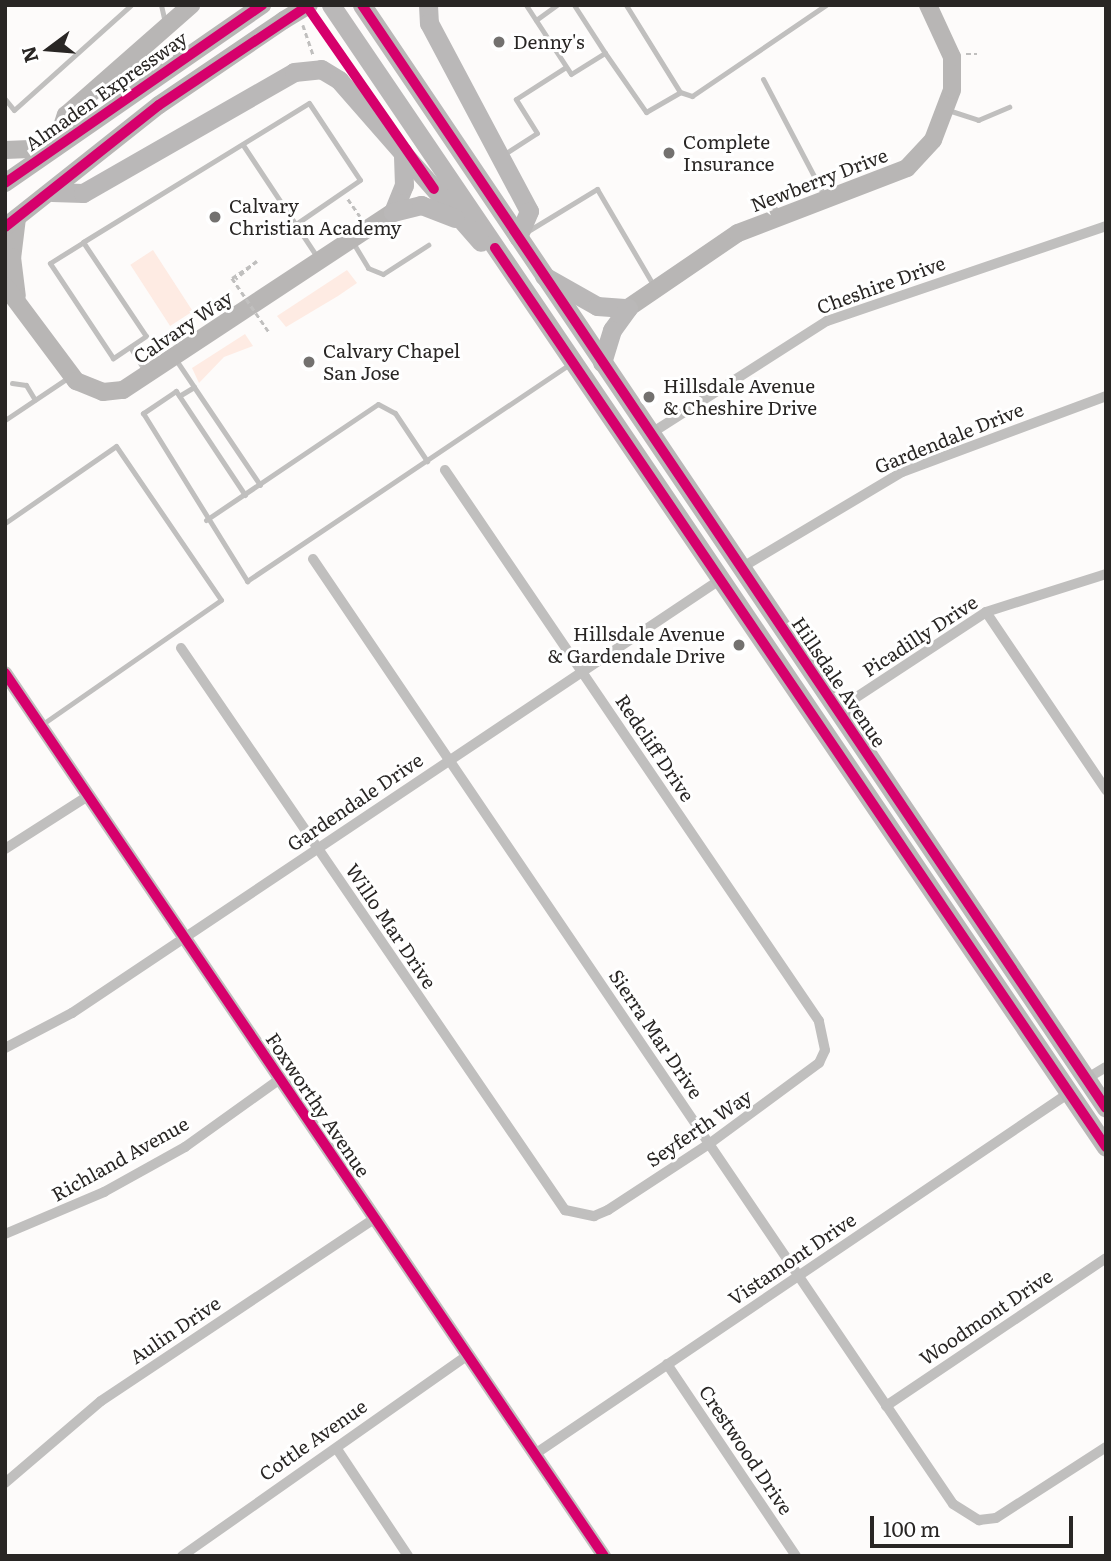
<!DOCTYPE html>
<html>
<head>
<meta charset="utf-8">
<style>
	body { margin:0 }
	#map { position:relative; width:1111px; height:1561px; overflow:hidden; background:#fdfbfa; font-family:Literata,serif }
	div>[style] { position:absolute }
	.green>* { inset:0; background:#feebe3; transform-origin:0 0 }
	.path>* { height:2.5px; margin-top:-1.25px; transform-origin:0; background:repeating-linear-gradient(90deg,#c0bfbe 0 5px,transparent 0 8.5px) }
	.service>* { height:5px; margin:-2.5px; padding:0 2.5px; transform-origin:2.5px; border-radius:2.5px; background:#c0bfbe }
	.minor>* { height:10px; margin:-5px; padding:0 5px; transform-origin:5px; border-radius:5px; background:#c0bfbe }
	.tertiary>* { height:14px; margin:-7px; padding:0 7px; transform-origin:7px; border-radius:7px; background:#c0bfbe }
	.primary>* { height:18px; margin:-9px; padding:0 9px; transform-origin:9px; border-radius:9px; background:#b8b6b5 }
	.trunk>* { height:19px; margin:-9.5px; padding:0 9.5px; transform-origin:9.5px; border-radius:9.5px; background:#bab8b8 }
	.path-bridge>* { height:2.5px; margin-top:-1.25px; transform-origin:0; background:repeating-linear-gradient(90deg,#c0bfbe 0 5px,transparent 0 8.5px) }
	.primary-bridge>* { height:18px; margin:-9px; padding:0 9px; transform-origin:9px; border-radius:9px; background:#b8b6b5 }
	.cycleway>* { height:10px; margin:-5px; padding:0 5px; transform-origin:5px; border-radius:5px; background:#d6006c }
	.dots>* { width:19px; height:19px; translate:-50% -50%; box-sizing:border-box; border:4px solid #fff; border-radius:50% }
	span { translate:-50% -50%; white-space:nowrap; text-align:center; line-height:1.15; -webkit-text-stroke:6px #fff; paint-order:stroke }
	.poi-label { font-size:19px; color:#292624 }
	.left { translate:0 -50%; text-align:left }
	.right { translate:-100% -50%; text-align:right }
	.street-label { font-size:19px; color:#292624 }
	.frame { position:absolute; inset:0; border:7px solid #292624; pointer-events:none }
	.north { position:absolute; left:14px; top:14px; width:70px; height:70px; -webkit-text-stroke:5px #fff; paint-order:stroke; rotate:254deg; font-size:19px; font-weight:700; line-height:28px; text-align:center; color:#292624 }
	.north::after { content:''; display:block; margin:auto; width:24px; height:32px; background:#292624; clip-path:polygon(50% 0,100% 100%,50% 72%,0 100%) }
	.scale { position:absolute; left:870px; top:1516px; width:203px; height:32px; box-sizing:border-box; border:4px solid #292624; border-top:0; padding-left:9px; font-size:21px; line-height:24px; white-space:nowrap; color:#292624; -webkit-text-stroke:5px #fff; paint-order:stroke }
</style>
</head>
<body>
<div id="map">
	<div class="green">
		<div style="left:153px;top:250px;width:73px;height:27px;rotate:57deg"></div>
		<div style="clip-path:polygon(347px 270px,357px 283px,338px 296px,286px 327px,277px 316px)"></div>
		<div style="clip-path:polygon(245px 334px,253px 346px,224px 357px,199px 383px,192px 368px)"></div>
	</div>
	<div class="path">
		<div style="left:303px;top:25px;width:31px;rotate:71deg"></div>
		<div style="left:966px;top:54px;width:11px"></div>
		<div style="left:348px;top:199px;width:21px;rotate:55deg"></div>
		<div style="left:232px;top:278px;width:30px;rotate:-34deg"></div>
		<div style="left:257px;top:261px;width:28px;rotate:139deg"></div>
	</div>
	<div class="service">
		<div style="left:161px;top:5px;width:17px;rotate:77deg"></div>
		<div style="left:526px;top:5px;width:82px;rotate:56.9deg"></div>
		<div style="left:571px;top:74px;width:40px;rotate:-32deg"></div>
		<div style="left:605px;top:53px;width:72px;rotate:55.2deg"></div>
		<div style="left:646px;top:112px;width:39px;rotate:-30deg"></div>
		<div style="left:680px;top:92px;width:13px;rotate:18deg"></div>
		<div style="left:692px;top:96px;width:162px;rotate:-34.2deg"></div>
		<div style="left:574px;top:5px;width:57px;rotate:57.1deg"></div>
		<div style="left:626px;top:5px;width:102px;rotate:58.2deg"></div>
		<div style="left:536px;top:20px;width:26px;rotate:-36deg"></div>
		<div style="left:763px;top:79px;width:131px;rotate:62.3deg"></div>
		<div style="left:5px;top:99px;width:14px;rotate:51deg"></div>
		<div style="left:14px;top:110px;width:157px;rotate:-41.9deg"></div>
		<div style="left:948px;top:110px;width:32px;rotate:18deg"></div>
		<div style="left:978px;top:120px;width:34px;rotate:-23deg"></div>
		<div style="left:243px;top:145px;width:134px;rotate:56.5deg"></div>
		<div style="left:503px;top:155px;width:40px;rotate:-32.9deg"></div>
		<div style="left:537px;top:133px;width:40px;rotate:-122deg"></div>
		<div style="left:516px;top:99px;width:59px;rotate:-32.6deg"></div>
		<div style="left:768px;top:201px;width:18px;rotate:47deg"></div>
		<div style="left:528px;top:231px;width:81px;rotate:-31.3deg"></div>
		<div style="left:597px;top:189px;width:113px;rotate:59.6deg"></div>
		<div style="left:352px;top:241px;width:31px;rotate:59deg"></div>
		<div style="left:368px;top:268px;width:16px;rotate:22deg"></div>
		<div style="left:383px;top:274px;width:54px;rotate:-32.8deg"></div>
		<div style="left:83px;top:242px;width:113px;rotate:56.2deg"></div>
		<div style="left:146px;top:336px;width:40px;rotate:146deg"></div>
		<div style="left:113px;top:358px;width:114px;rotate:-123.6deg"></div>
		<div style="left:50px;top:263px;width:39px;rotate:-32deg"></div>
		<div style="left:83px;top:242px;width:265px;rotate:-31.6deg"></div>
		<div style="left:309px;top:103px;width:92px;rotate:56.5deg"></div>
		<div style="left:360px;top:180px;width:78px;rotate:145.5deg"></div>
		<div style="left:130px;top:347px;width:28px;rotate:58deg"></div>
		<div style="left:176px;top:360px;width:32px;rotate:56deg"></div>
		<div style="left:194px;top:387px;width:17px;rotate:149deg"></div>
		<div style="left:12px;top:383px;width:14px;rotate:8deg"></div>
		<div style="left:26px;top:385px;width:17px;rotate:59deg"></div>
		<div style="left:194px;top:387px;width:118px;rotate:56deg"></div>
		<div style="left:5px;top:420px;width:77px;rotate:-33.9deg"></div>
		<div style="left:245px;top:495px;width:125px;rotate:-123.6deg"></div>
		<div style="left:176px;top:391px;width:40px;rotate:146deg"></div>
		<div style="left:143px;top:413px;width:198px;rotate:58.2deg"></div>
		<div style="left:247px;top:581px;width:389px;rotate:-33.9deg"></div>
		<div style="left:206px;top:520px;width:207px;rotate:-34deg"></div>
		<div style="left:378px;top:404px;width:19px;rotate:28deg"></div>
		<div style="left:395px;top:413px;width:58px;rotate:56.3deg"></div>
		<div style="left:5px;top:523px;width:135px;rotate:-34.7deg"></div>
		<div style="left:116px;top:446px;width:186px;rotate:55.7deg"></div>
		<div style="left:221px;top:600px;width:219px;rotate:145.2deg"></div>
	</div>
	<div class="minor">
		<div style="left:650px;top:434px;width:210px;rotate:-32.6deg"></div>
		<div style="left:827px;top:321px;width:295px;rotate:-18.8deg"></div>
		<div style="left:313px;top:559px;width:1141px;rotate:55.89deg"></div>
		<div style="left:953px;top:1504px;width:31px;rotate:32deg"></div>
		<div style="left:979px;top:1520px;width:17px;rotate:-7deg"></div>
		<div style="left:996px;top:1518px;width:131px;rotate:-32.8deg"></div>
		<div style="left:741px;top:568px;width:187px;rotate:-30.8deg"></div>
		<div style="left:902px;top:472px;width:218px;rotate:-20.4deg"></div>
		<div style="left:986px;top:612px;width:215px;rotate:56deg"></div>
		<div style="left:181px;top:648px;width:681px;rotate:55.66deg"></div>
		<div style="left:565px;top:1210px;width:30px;rotate:12deg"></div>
		<div style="left:594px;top:1216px;width:15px;rotate:-23deg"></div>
		<div style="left:608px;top:1210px;width:121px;rotate:-33.2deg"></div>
		<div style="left:709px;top:1144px;width:137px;rotate:-36.4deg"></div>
		<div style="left:819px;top:1063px;width:14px;rotate:-65deg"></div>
		<div style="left:825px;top:1050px;width:30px;rotate:-102deg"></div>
		<div style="left:819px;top:1021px;width:666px;rotate:-124.17deg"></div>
		<div style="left:837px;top:710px;width:178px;rotate:-33.3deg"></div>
		<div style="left:986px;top:612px;width:126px;rotate:-17.6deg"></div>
		<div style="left:5px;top:849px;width:98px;rotate:-32.6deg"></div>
		<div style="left:5px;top:1048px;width:76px;rotate:-27.6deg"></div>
		<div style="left:72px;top:1013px;width:781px;rotate:-33.77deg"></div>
		<div style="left:1086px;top:1079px;width:23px;rotate:-31deg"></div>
		<div style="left:5px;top:1234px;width:108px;rotate:-23deg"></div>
		<div style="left:104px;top:1192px;width:93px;rotate:-29.1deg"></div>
		<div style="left:185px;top:1147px;width:117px;rotate:-35.6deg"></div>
		<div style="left:667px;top:1364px;width:231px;rotate:56.1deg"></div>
		<div style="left:886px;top:1406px;width:265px;rotate:-33.9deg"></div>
		<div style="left:337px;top:1449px;width:128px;rotate:56.4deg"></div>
		<div style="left:535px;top:1454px;width:645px;rotate:-34.06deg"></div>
		<div style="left:5px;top:1483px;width:126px;rotate:-40.5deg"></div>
		<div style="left:101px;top:1401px;width:328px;rotate:-33.7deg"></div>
		<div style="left:182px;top:1556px;width:348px;rotate:-35.1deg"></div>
	</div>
	<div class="tertiary">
		<div style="left:5px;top:673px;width:1067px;rotate:55.85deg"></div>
	</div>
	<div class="primary">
		<div style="left:55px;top:148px;width:35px;rotate:-72deg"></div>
		<div style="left:66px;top:115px;width:167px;rotate:-41.3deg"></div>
		<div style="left:5px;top:150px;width:50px;rotate:-2.3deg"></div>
		<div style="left:5px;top:183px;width:313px;rotate:-34.7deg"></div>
		<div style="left:17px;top:218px;width:39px;rotate:97deg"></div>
		<div style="left:12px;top:257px;width:39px;rotate:83deg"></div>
		<div style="left:5px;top:227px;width:196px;rotate:-38.4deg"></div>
		<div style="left:159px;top:105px;width:151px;rotate:-34.2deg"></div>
		<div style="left:5px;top:286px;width:119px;rotate:53.2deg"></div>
		<div style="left:76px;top:381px;width:29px;rotate:22deg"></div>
		<div style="left:103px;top:392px;width:20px;rotate:-6deg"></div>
		<div style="left:123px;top:390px;width:323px;rotate:-33.4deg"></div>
		<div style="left:628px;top:308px;width:133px;rotate:-34.3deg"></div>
		<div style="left:738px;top:233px;width:181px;rotate:-21deg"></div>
		<div style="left:907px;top:168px;width:38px;rotate:-47deg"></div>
		<div style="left:933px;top:140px;width:53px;rotate:-69.2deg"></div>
		<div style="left:952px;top:90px;width:33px;rotate:-90deg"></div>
		<div style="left:952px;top:57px;width:57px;rotate:-114.8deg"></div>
	</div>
	<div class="trunk">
		<div style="left:331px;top:5px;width:1380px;rotate:55.84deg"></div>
		<div style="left:362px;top:5px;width:1330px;rotate:56deg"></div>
		<div style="left:428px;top:5px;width:18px;rotate:87deg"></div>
		<div style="left:429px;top:23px;width:213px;rotate:62deg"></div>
		<div style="left:529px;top:211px;width:28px;rotate:113deg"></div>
		<div style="left:52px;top:192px;width:31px;rotate:2deg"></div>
		<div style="left:83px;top:193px;width:243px;rotate:-29.8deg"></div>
		<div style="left:294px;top:72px;width:27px;rotate:-6deg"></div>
		<div style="left:321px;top:69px;width:21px;rotate:31deg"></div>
		<div style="left:339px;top:80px;width:215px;rotate:48.8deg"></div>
		<div style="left:393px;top:212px;width:29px;rotate:-68deg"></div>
		<div style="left:404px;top:185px;width:33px;rotate:-92deg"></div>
		<div style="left:393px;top:212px;width:29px;rotate:-14deg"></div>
		<div style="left:421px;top:205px;width:36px;rotate:21deg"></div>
		<div style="left:544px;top:276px;width:61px;rotate:29.5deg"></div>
		<div style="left:597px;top:306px;width:31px;rotate:4deg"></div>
		<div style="left:628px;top:308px;width:27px;rotate:126deg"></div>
		<div style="left:612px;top:330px;width:34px;rotate:107deg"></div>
	</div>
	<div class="path-bridge">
		<div style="left:232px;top:278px;width:65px;rotate:55.6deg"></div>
	</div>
	<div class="primary-bridge">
		<div style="left:284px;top:20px;width:29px;rotate:-31deg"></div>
	</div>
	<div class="cycleway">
		<div style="left:306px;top:5px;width:224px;rotate:55.2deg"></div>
		<div style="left:362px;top:5px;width:1330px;rotate:56deg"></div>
		<div style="left:5px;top:183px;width:313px;rotate:-34.7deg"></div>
		<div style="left:5px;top:227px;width:196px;rotate:-38.4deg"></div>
		<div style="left:159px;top:105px;width:180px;rotate:-33.7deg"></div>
		<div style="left:495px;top:248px;width:1087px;rotate:55.8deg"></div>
		<div style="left:5px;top:673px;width:1067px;rotate:55.85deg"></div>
	</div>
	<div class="dots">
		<div style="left:499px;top:42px;background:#73716f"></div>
		<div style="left:669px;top:153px;background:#73716f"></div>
		<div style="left:215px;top:217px;background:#73716f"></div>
		<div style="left:309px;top:362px;background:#73716f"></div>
		<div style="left:649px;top:397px;background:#73716f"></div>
		<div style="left:739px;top:645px;background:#73716f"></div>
	</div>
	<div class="poi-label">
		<span class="left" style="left:513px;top:42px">Denny's</span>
		<span class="left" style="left:683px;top:153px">Complete<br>Insurance</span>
		<span class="left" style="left:229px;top:217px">Calvary<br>Christian Academy</span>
		<span class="left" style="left:323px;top:362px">Calvary Chapel<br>San Jose</span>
		<span class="left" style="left:663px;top:397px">Hillsdale Avenue<br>&amp; Cheshire Drive</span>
		<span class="right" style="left:725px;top:645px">Hillsdale Avenue<br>&amp; Gardendale Drive</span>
	</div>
	<div class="street-label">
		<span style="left:106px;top:91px;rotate:-35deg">Almaden Expressway</span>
		<span style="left:819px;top:180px;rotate:-21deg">Newberry Drive</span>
		<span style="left:881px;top:285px;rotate:-20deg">Cheshire Drive</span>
		<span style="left:183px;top:327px;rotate:-34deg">Calvary Way</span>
		<span style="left:949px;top:438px;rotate:-22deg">Gardendale Drive</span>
		<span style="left:920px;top:636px;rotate:-33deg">Picadilly Drive</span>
		<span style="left:839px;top:682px;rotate:56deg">Hillsdale Avenue</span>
		<span style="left:655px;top:748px;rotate:56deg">Redcliff Drive</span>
		<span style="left:355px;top:802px;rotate:-34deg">Gardendale Drive</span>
		<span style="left:391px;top:926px;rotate:56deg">Willo Mar Drive</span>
		<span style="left:656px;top:1034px;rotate:56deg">Sierra Mar Drive</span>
		<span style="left:318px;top:1105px;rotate:56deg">Foxworthy Avenue</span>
		<span style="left:699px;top:1128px;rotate:-34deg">Seyferth Way</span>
		<span style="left:120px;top:1159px;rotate:-29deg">Richland Avenue</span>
		<span style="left:792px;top:1259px;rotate:-34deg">Vistamont Drive</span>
		<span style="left:986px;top:1317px;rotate:-34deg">Woodmont Drive</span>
		<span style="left:175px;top:1330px;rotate:-34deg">Aulin Drive</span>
		<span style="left:313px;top:1440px;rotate:-35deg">Cottle Avenue</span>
		<span style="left:746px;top:1450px;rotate:56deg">Crestwood Drive</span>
	</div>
	<div class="frame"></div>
	<div class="north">N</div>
	<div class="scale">100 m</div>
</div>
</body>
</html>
